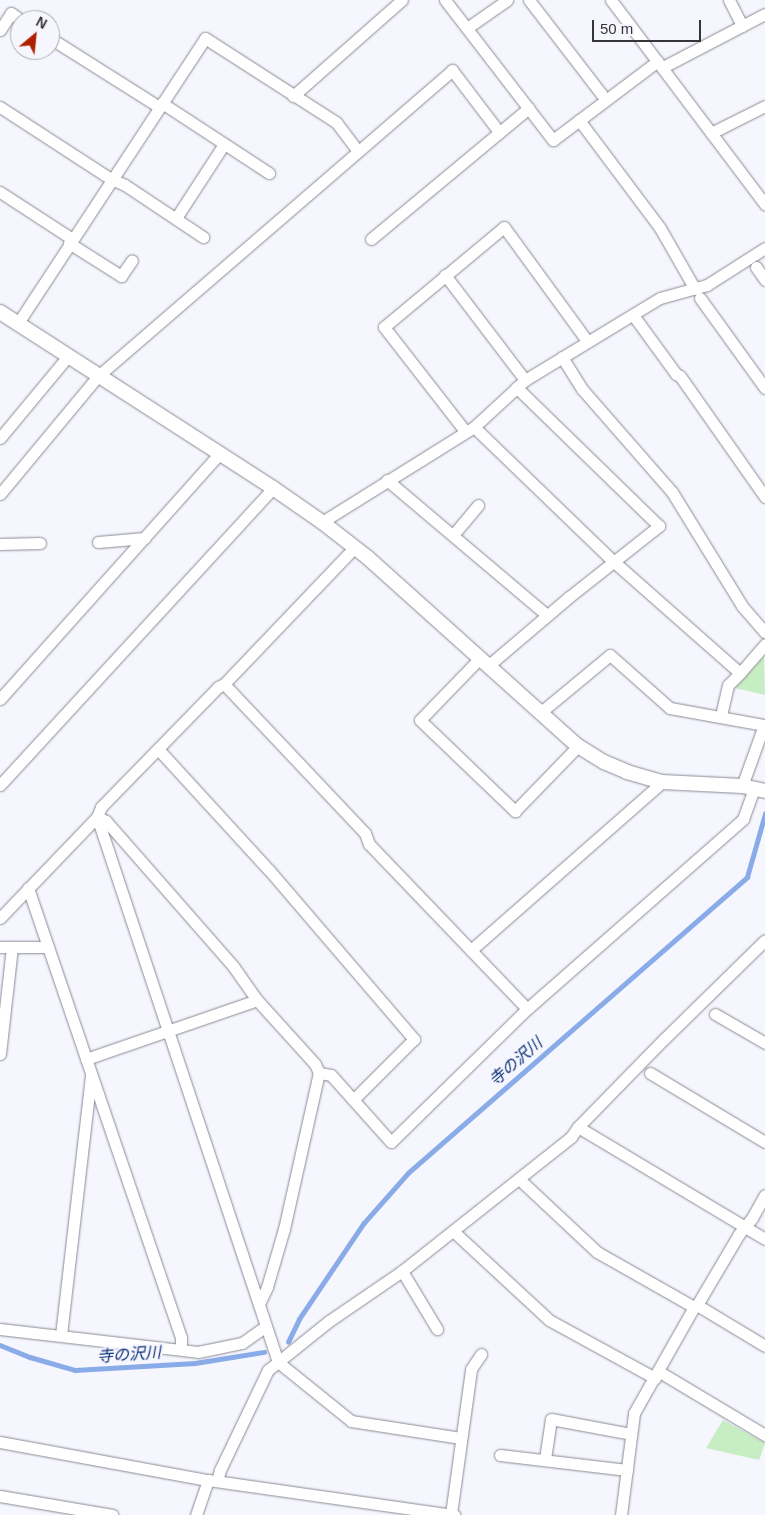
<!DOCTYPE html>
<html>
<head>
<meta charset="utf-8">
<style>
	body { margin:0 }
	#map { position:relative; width:765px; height:1515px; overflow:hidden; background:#f6f6ff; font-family:Arial,"Noto Sans JP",sans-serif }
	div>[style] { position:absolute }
	.green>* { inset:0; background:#c7edc2 }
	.stream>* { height:4.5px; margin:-2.25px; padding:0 2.25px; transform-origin:2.25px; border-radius:2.25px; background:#89abe7 }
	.roads { filter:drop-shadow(0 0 1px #8a8a94) drop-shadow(0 0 1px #8a8a94) }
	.minor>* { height:11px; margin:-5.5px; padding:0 5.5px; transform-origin:5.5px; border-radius:5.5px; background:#fff }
	.tertiary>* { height:14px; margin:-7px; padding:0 7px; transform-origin:7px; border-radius:7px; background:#fff }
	span { translate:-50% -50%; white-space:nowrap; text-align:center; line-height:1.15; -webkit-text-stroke:4.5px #f6f6ff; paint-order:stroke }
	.water-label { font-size:16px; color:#0e3377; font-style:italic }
	.north { position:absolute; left:10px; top:10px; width:50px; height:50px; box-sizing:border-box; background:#f6f6ff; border:1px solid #a9a9b0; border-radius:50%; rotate:28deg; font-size:14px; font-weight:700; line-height:20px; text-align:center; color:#36363a }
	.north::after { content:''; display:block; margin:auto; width:18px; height:22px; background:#ae2100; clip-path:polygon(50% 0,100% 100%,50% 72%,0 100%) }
	.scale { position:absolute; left:592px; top:20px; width:109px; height:22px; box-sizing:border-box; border:2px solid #36363a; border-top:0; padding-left:6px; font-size:15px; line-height:18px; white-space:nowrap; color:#36363a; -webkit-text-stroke:4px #f6f6ff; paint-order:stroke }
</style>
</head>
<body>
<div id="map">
	<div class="green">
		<div style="clip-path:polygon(764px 656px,765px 695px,735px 688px)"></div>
		<div style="clip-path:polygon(723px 1420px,765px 1443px,759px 1460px,706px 1448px)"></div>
	</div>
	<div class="stream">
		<div style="left:288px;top:1342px;width:25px;rotate:-64deg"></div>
		<div style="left:299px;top:1319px;width:115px;rotate:-56deg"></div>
		<div style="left:363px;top:1224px;width:68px;rotate:-48.6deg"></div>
		<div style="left:408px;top:1173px;width:450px;rotate:-41.1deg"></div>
		<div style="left:747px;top:877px;width:66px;rotate:-74.1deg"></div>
		<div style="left:0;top:1345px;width:32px;rotate:22deg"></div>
		<div style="left:30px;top:1357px;width:47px;rotate:16.1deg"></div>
		<div style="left:75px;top:1370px;width:120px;rotate:-3.3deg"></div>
		<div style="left:195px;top:1363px;width:70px;rotate:-9.1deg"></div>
	</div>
	<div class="roads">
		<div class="minor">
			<div style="left:445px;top:0;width:177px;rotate:52.4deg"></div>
			<div style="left:553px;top:140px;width:131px;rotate:-37deg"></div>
			<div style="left:529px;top:0;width:126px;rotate:52.4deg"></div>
			<div style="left:611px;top:0;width:256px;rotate:53deg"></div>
			<div style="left:729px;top:0;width:29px;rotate:63deg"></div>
			<div style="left:467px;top:28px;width:49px;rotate:-35deg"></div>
			<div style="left:0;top:30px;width:20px;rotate:-57deg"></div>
			<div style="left:11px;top:13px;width:12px;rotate:35deg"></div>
			<div style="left:50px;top:38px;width:129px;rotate:32.3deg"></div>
			<div style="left:663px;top:67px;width:115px;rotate:-27.5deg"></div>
			<div style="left:293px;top:96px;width:145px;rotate:-41.4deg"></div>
			<div style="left:162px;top:103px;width:128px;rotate:33.2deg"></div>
			<div style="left:0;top:107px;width:132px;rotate:33deg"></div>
			<div style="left:111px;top:179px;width:15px;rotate:23deg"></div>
			<div style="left:125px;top:185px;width:94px;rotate:33.7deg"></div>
			<div style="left:579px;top:120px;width:135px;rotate:53.1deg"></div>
			<div style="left:660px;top:228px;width:70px;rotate:60.2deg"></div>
			<div style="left:711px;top:133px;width:60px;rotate:-26.6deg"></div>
			<div style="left:0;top:192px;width:86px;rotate:33.1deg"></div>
			<div style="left:176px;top:218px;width:88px;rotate:-57deg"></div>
			<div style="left:371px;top:239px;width:205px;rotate:-39.7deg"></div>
			<div style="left:69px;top:243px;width:62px;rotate:32.4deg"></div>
			<div style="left:121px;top:276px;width:19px;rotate:-55deg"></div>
			<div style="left:756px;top:267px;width:16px;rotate:55deg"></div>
			<div style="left:445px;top:275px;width:132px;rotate:52.7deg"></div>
			<div style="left:700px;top:298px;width:111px;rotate:54.2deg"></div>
			<div style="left:633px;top:315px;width:73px;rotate:53.9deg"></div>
			<div style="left:676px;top:374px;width:4px;rotate:27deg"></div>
			<div style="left:680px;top:376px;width:148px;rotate:54.9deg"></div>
			<div style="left:18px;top:323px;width:341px;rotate:-56.7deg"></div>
			<div style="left:205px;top:38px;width:156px;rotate:32.7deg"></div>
			<div style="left:336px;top:122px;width:36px;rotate:53deg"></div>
			<div style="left:562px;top:357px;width:38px;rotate:58deg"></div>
			<div style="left:582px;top:389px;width:137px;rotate:48.9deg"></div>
			<div style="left:672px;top:492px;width:134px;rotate:58.4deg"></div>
			<div style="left:742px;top:606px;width:35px;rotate:49deg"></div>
			<div style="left:474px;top:427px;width:193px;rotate:44deg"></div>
			<div style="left:613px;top:561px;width:169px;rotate:41.4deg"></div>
			<div style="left:740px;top:673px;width:17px;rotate:135deg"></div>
			<div style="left:728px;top:685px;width:32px;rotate:103deg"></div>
			<div style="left:465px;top:431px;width:132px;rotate:-127.9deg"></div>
			<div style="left:384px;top:327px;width:156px;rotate:-39.8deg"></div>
			<div style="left:504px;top:227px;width:142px;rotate:53.9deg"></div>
			<div style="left:0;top:438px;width:107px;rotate:-50.3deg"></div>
			<div style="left:387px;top:480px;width:209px;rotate:40.2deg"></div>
			<div style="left:0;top:494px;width:153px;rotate:-50.3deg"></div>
			<div style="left:98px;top:376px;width:468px;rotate:-40.8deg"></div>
			<div style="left:452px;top:70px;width:78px;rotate:52.8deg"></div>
			<div style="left:322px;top:522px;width:179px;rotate:-32deg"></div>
			<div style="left:474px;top:427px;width:69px;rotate:-42.7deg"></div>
			<div style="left:525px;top:380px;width:158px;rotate:-31.3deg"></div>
			<div style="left:660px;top:298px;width:49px;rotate:-15.5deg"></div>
			<div style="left:707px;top:285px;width:69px;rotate:-32.5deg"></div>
			<div style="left:453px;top:535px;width:39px;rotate:-50deg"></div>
			<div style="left:98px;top:542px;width:47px;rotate:-4.9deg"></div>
			<div style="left:0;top:544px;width:40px;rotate:-1.4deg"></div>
			<div style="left:480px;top:658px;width:86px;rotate:134.1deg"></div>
			<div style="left:420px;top:720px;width:132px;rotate:43.8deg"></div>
			<div style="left:515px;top:811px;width:91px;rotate:-45.9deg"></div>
			<div style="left:489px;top:665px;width:105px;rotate:-40.4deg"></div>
			<div style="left:569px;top:597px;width:115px;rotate:-38.3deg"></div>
			<div style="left:659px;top:526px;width:199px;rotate:-135.8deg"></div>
			<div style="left:740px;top:673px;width:38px;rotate:-49deg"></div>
			<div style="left:224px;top:684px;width:205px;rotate:46.6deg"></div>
			<div style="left:365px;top:833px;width:12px;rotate:70deg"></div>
			<div style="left:369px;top:844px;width:228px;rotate:46.2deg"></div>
			<div style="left:0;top:699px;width:330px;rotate:-48.2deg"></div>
			<div style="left:541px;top:712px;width:89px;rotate:-39.6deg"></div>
			<div style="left:610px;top:655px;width:80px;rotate:41.5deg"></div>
			<div style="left:670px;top:708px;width:96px;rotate:10.3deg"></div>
			<div style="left:764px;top:725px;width:65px;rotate:109.8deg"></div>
			<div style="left:158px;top:749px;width:164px;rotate:47.5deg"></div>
			<div style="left:269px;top:870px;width:223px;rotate:49.4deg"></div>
			<div style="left:414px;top:1039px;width:86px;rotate:135deg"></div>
			<div style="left:0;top:785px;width:403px;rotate:-47.4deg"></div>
			<div style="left:97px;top:817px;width:10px;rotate:24deg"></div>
			<div style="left:106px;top:821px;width:193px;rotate:48.8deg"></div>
			<div style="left:233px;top:966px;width:42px;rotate:54.8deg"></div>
			<div style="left:257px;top:1000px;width:86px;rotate:47.8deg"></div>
			<div style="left:315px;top:1064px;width:10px;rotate:66deg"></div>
			<div style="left:319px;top:1073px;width:12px;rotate:9deg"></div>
			<div style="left:331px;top:1075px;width:90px;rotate:48.2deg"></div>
			<div style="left:391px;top:1142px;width:190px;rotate:-44.4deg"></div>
			<div style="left:527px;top:1009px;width:288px;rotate:-41.3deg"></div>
			<div style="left:743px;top:819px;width:33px;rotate:-70deg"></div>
			<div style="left:97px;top:817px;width:574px;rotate:71.63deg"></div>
			<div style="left:278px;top:1362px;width:94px;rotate:38.9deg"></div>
			<div style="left:351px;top:1421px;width:111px;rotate:8.8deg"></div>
			<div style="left:28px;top:888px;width:474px;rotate:71.2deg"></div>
			<div style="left:181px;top:1337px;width:12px;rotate:90deg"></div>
			<div style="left:0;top:918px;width:140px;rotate:-46.2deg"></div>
			<div style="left:97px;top:817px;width:11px;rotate:-68deg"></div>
			<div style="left:101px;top:807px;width:168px;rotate:-45.7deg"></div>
			<div style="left:218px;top:687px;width:7px;rotate:-27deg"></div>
			<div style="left:224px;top:684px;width:190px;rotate:-46.3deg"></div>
			<div style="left:0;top:947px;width:48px"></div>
			<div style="left:471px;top:950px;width:254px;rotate:-41.3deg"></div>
			<div style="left:715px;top:1014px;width:58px;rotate:30.1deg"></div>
			<div style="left:0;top:1054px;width:108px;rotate:-83.6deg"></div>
			<div style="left:86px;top:1059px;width:181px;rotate:-19deg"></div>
			<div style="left:650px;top:1073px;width:134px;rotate:31deg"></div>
			<div style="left:578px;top:1127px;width:218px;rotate:30.9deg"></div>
			<div style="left:519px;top:1179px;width:107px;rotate:43.1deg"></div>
			<div style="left:597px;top:1252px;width:112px;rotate:29.6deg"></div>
			<div style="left:453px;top:1231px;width:131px;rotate:42.8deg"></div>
			<div style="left:549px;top:1320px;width:121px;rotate:28.7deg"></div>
			<div style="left:402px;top:1271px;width:68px;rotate:58.9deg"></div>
			<div style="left:260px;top:1302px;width:17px;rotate:-65deg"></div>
			<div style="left:267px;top:1287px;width:60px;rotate:-73.7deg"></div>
			<div style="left:284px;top:1229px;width:160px;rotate:-77.4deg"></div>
			<div style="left:697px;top:1305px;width:79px;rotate:31.1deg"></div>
			<div style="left:0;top:1329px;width:199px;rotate:6.6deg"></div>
			<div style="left:198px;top:1352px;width:45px;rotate:-11.6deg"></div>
			<div style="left:242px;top:1343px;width:29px;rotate:-35deg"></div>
			<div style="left:61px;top:1335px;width:261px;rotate:-83.4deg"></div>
			<div style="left:658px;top:1371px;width:125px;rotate:30.9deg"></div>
			<div style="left:0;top:1442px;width:211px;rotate:10.4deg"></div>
			<div style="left:208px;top:1480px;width:249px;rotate:8.1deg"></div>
			<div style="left:500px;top:1455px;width:128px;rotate:6.7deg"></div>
			<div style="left:545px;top:1459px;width:40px;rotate:-81.5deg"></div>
			<div style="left:551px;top:1419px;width:81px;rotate:10.6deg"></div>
			<div style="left:217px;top:1481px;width:11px;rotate:-75deg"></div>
			<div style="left:220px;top:1470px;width:111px;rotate:-64.4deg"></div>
			<div style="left:268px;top:1370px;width:78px;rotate:-38.8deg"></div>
			<div style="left:329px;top:1321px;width:88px;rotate:-34.4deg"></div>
			<div style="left:402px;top:1271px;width:216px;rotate:-38.4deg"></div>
			<div style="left:571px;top:1137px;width:12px;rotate:-55deg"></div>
			<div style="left:578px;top:1127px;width:123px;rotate:-45.7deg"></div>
			<div style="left:664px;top:1039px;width:141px;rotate:-44.4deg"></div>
			<div style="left:0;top:1496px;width:114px;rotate:9.6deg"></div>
			<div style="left:451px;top:1514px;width:146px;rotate:-82.1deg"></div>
			<div style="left:471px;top:1369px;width:18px;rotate:-56deg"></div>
			<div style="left:196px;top:1515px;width:37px;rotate:-71deg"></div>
			<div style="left:621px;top:1515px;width:103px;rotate:-82.7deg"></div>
			<div style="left:634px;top:1413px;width:122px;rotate:-60.5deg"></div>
			<div style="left:694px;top:1307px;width:4px;rotate:-34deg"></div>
			<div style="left:697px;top:1305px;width:82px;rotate:-59.4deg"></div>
			<div style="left:739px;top:1234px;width:21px;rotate:-51deg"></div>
			<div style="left:752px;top:1218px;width:26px;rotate:-61deg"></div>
		</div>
		<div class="tertiary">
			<div style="left:0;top:312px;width:325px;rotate:32.8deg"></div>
			<div style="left:273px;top:488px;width:60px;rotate:34.8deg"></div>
			<div style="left:322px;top:522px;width:57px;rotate:37.9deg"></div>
			<div style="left:367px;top:557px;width:283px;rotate:41.9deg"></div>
			<div style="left:578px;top:746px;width:31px;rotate:32deg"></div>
			<div style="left:604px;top:762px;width:25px;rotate:23deg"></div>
			<div style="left:627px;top:772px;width:36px;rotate:16deg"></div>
			<div style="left:662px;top:782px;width:80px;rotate:2.9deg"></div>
			<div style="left:742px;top:786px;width:24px;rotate:12deg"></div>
		</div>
	</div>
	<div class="water-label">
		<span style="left:516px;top:1062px;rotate:-41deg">寺の沢川</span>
		<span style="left:129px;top:1355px;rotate:-4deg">寺の沢川</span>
	</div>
	<div class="north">N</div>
	<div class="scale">50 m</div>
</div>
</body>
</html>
